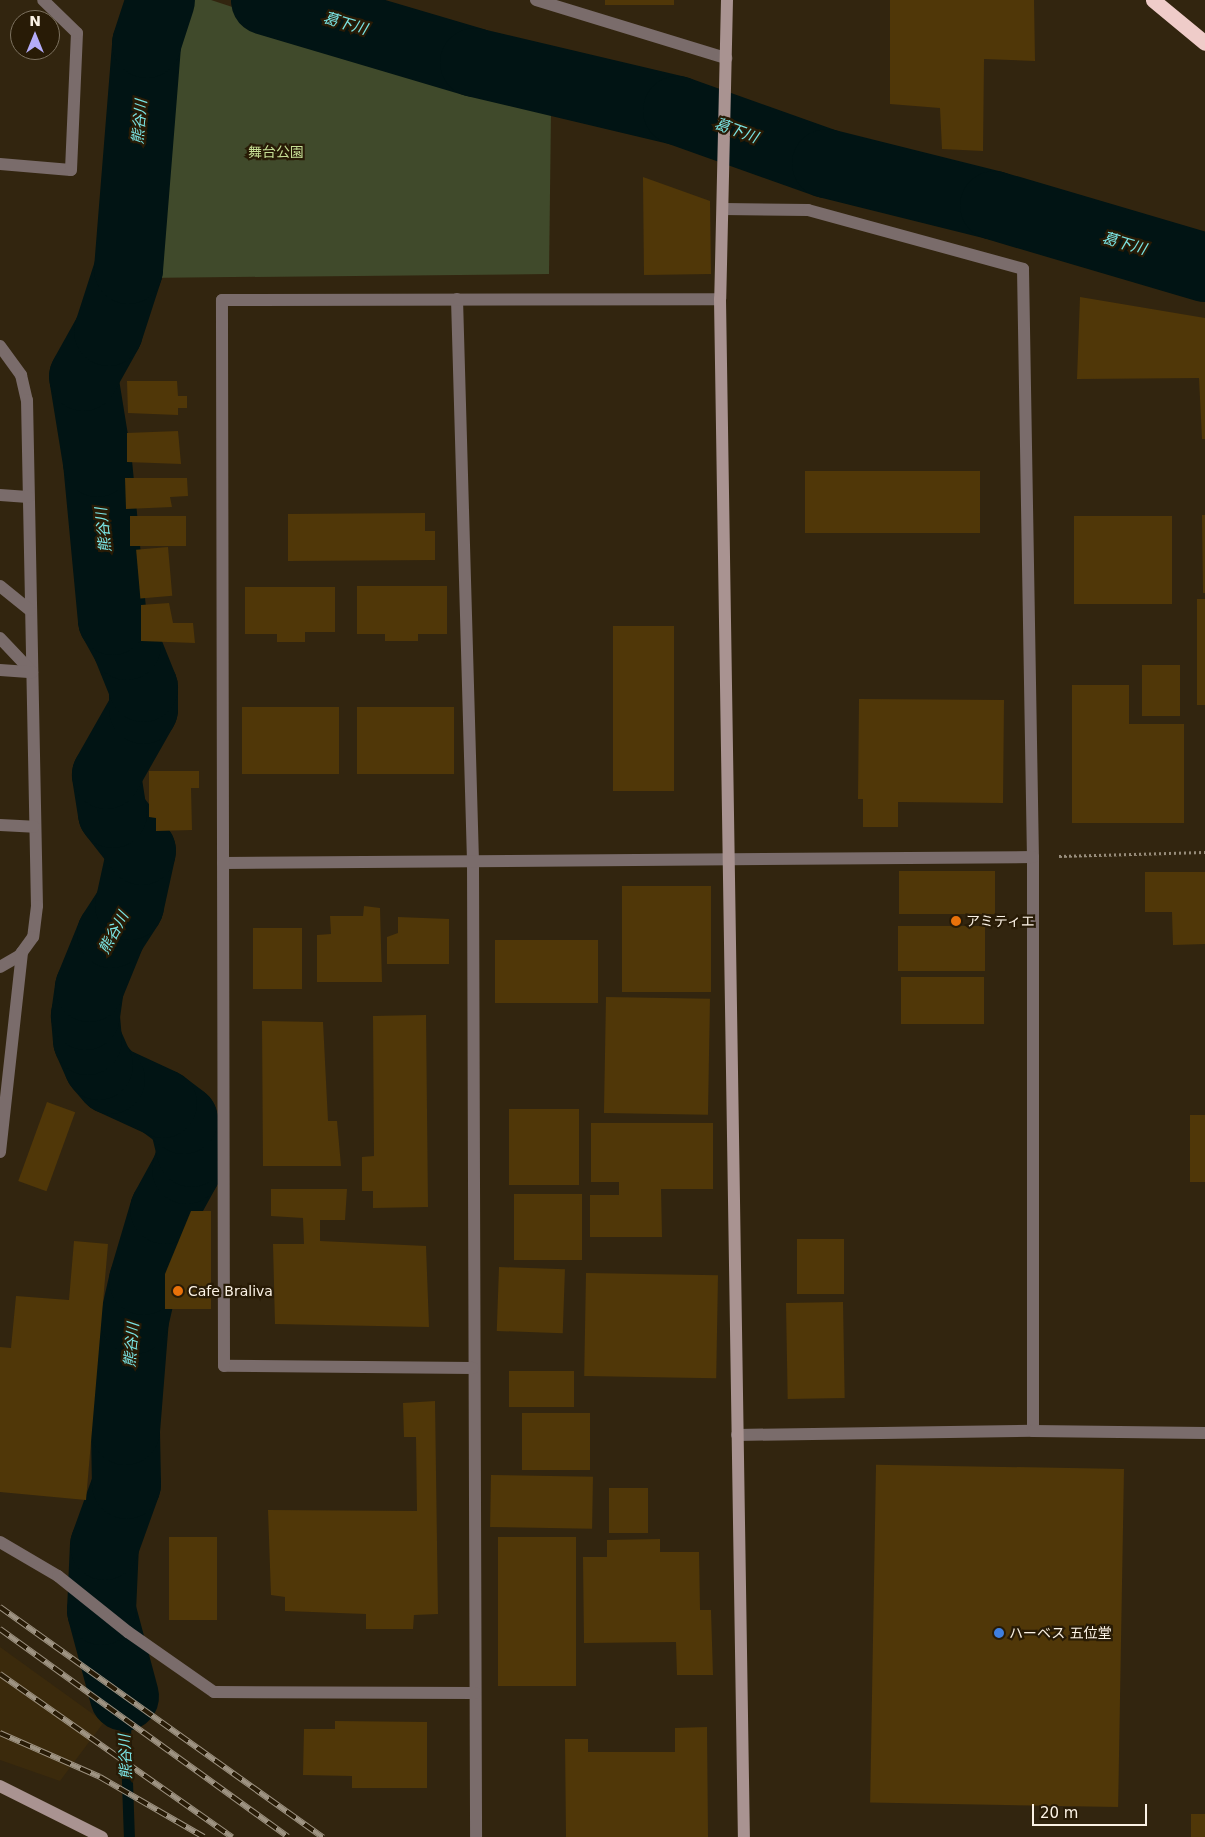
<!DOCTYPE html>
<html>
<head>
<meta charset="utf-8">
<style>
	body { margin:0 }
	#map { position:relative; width:1205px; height:1837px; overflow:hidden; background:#32250f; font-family:"DejaVu Sans","Noto Sans JP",sans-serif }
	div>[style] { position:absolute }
	.built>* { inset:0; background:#3b2a0c }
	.green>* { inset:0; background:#404a2b }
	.stream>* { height:11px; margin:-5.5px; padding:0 5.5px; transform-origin:5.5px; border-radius:5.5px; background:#011414 }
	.river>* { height:69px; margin:-34.5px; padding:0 34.5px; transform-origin:34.5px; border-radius:34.5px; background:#011414 }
	.building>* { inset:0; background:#503708; transform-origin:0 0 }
	.path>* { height:3px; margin-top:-1.5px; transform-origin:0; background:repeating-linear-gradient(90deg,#968b79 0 2.5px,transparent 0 5px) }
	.lane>* { height:12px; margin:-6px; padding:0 6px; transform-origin:6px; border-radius:6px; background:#7a6c6b }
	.street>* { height:12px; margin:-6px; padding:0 6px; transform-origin:6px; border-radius:6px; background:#7a6c6b }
	.secondary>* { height:12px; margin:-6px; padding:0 6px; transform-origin:6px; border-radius:6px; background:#a99391 }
	.highway>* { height:15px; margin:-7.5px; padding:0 7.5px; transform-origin:7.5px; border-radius:7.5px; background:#efccc9 }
	.rail>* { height:5.5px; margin-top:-2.75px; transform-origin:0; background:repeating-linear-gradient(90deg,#281b06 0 11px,#9e9382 0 22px); box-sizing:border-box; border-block:1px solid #9e9382 }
	.dots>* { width:14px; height:14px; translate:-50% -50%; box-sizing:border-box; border:2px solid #281b06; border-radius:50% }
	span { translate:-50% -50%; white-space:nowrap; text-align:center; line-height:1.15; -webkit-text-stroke:4.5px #281b06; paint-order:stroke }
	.park-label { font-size:14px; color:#c5dd94 }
	.poi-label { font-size:14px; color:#fbf2e5 }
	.left { translate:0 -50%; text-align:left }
	.water-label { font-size:15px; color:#7be6e6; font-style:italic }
	.north { position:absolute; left:10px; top:10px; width:50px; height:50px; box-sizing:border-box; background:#281b06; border:1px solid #7c715f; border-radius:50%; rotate:0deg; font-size:14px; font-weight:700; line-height:20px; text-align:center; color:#fbf2e5 }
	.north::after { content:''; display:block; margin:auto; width:18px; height:22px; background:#b4acf9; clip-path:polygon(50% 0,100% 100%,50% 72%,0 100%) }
	.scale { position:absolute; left:1032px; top:1804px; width:115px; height:22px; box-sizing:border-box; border:2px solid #fbf2e5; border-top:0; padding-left:6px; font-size:15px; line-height:18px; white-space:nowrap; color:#fbf2e5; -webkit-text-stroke:4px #281b06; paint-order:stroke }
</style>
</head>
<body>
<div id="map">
	<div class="built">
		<div style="clip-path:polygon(0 1647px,104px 1722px,60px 1781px,0 1760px)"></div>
	</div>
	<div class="green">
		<div style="clip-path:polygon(178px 0,211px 0,551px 111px,549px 274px,141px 278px,162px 33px)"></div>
	</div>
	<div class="stream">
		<div style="left:124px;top:1696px;width:141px;rotate:88deg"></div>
	</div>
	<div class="river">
		<div style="left:265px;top:0;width:218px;rotate:16.5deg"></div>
		<div style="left:474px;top:62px;width:209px;rotate:13.3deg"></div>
		<div style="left:677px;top:110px;width:158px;rotate:19.6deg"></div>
		<div style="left:826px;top:163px;width:173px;rotate:14deg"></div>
		<div style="left:994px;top:205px;width:220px;rotate:16.4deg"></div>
		<div style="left:124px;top:1696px;width:89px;rotate:-105deg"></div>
		<div style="left:101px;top:1610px;width:65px;rotate:-87.4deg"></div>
		<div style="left:104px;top:1545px;width:65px;rotate:-70.2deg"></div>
		<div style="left:126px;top:1484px;width:54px;rotate:-91.1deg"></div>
		<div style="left:125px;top:1430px;width:111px;rotate:-85.4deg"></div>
		<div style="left:134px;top:1319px;width:40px;rotate:-77deg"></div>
		<div style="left:143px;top:1280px;width:74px;rotate:-73.5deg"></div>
		<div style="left:164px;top:1209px;width:46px;rotate:-61.2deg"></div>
		<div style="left:186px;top:1169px;width:18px;rotate:-74deg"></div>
		<div style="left:191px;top:1152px;width:34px;rotate:-104deg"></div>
		<div style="left:183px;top:1119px;width:26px;rotate:-143deg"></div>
		<div style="left:162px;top:1103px;width:57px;rotate:-155.2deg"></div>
		<div style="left:110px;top:1079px;width:18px;rotate:-131deg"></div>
		<div style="left:98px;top:1065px;width:27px;rotate:-114deg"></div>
		<div style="left:87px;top:1040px;width:25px;rotate:-95deg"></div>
		<div style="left:85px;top:1015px;width:28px;rotate:-82deg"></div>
		<div style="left:89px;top:987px;width:58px;rotate:-67.8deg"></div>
		<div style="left:111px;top:933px;width:33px;rotate:-57deg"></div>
		<div style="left:129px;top:905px;width:56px;rotate:-77.7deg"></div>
		<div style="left:141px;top:850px;width:47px;rotate:-128.1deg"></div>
		<div style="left:112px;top:813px;width:39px;rotate:-99deg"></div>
		<div style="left:106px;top:774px;width:75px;rotate:-60.4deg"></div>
		<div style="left:143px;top:709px;width:22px;rotate:-90deg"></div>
		<div style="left:143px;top:687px;width:45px;rotate:-112deg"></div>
		<div style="left:126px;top:645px;width:29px;rotate:-119deg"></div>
		<div style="left:112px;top:620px;width:159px;rotate:-95.4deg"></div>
		<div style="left:97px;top:462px;width:87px;rotate:-99.2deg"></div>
		<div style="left:83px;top:376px;width:51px;rotate:-60.9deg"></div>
		<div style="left:108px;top:331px;width:65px;rotate:-72.1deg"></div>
		<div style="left:128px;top:269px;width:227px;rotate:-85.4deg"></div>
		<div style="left:146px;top:43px;width:45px;rotate:-72deg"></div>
	</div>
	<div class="building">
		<div style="left:605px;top:0;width:69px;height:5px"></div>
		<div style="clip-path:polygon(890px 0,1034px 0,1035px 61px,984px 59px,983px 151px,942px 149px,940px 108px,890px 104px)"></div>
		<div style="clip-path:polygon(643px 177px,710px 201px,711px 274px,644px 275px)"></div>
		<div style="clip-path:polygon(1080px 297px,1205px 318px,1205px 439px,1202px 439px,1199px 378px,1077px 379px)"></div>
		<div style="clip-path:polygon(127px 381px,177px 381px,178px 396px,187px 396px,187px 408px,178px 408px,178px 415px,128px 413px)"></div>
		<div style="clip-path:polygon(178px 431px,181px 464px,127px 462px,127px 433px)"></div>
		<div style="left:805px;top:471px;width:175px;height:62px"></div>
		<div style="clip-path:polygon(125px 478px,187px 478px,188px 496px,170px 497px,172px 507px,126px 509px)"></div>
		<div style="clip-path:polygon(425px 513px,425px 531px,435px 531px,435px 560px,288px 561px,288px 514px)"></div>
		<div style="clip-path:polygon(1202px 515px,1205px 515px,1205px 593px,1203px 593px)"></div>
		<div style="left:130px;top:516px;width:56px;height:30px"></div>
		<div style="left:1074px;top:516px;width:98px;height:88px"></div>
		<div style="left:168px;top:547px;width:49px;height:32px;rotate:85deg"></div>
		<div style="clip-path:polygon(357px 586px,447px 586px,447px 634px,418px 634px,418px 641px,385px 641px,385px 634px,357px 634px)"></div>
		<div style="clip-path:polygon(245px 587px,335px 587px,335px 632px,305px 632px,305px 642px,277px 642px,277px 634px,245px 634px)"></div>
		<div style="left:1205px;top:599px;width:106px;height:8px;rotate:90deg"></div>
		<div style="clip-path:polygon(169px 603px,173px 623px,193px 623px,195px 643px,141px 641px,141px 605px)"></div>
		<div style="left:613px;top:626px;width:61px;height:165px"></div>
		<div style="left:1142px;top:665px;width:38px;height:51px"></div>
		<div style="clip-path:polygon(1072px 685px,1129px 685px,1129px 724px,1184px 724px,1184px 823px,1072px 823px)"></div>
		<div style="clip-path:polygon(859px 699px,1004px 700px,1003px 803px,898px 802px,898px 827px,863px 827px,863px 799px,858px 799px)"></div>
		<div style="left:242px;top:707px;width:97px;height:67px"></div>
		<div style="left:357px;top:707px;width:97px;height:67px"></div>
		<div style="clip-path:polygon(149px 771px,199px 771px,199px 788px,191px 788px,192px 830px,156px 831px,156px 818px,149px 817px)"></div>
		<div style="left:899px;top:871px;width:96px;height:43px"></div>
		<div style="clip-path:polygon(1145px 872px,1205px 872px,1205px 944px,1173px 945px,1172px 912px,1145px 912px)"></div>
		<div style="left:622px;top:886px;width:89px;height:106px"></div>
		<div style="clip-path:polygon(364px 906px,380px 908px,382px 982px,317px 982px,317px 935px,331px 934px,330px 916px,363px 916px)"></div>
		<div style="clip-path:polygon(398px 917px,449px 919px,449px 964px,387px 964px,387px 937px,398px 933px)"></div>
		<div style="left:898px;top:926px;width:87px;height:45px"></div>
		<div style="left:253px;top:928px;width:49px;height:61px"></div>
		<div style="left:495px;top:940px;width:103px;height:63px"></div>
		<div style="left:901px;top:977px;width:83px;height:47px"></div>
		<div style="left:606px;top:997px;width:104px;height:116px;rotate:1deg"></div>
		<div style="clip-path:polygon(426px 1015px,428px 1207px,373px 1208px,373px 1191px,362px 1191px,362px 1157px,374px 1156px,373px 1016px)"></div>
		<div style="clip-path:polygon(262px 1021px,323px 1022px,328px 1121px,337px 1121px,341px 1166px,263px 1166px)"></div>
		<div style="left:47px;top:1102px;width:30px;height:84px;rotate:20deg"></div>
		<div style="left:509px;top:1109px;width:70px;height:76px"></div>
		<div style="left:1190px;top:1115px;width:15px;height:67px"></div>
		<div style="clip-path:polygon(591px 1123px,713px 1123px,713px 1189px,661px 1189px,662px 1237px,590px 1237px,590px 1195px,619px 1195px,619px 1182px,591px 1182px)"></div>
		<div style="clip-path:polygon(271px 1189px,347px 1189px,345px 1220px,320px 1220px,320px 1241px,426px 1246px,429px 1327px,275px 1324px,273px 1244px,304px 1244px,303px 1218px,271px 1216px)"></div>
		<div style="left:514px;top:1194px;width:68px;height:66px"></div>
		<div style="clip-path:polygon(191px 1211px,211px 1211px,211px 1309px,165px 1309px,165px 1274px)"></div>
		<div style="left:844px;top:1239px;width:55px;height:47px;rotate:90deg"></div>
		<div style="clip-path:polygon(74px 1241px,108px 1244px,86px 1500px,0 1492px,0 1347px,11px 1348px,16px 1296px,69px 1300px)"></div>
		<div style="left:499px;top:1267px;width:66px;height:64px;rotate:2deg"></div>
		<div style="left:586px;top:1273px;width:132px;height:103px;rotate:1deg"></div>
		<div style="left:843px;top:1302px;width:96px;height:57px;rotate:89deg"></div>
		<div style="left:509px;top:1371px;width:65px;height:36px"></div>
		<div style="clip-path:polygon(435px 1401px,438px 1614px,414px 1615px,413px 1629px,366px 1629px,366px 1614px,285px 1611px,285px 1597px,271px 1595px,268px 1510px,417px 1511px,416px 1437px,404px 1437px,403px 1403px)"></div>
		<div style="left:522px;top:1413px;width:68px;height:57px"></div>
		<div style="left:1124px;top:1469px;width:338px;height:248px;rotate:91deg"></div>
		<div style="left:491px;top:1475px;width:102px;height:52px;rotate:1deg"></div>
		<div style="left:609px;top:1488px;width:39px;height:45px"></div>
		<div style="left:169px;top:1537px;width:48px;height:83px"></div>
		<div style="left:498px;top:1537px;width:78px;height:149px"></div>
		<div style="clip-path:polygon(660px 1539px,660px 1552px,699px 1552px,700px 1610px,711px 1610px,713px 1675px,677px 1675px,676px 1642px,584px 1643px,583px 1557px,607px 1557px,607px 1540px)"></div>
		<div style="clip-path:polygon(335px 1721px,427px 1722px,427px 1788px,352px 1788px,352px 1776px,303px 1775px,304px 1729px,335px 1729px)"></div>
		<div style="clip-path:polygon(707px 1727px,708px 1837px,566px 1837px,565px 1739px,588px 1739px,588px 1752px,675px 1752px,675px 1728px)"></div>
		<div style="left:1191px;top:1814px;width:14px;height:23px"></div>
	</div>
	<div class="path">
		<div style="left:1059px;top:856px;width:146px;rotate:-1.6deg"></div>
	</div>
	<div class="lane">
		<div style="left:0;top:346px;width:36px;rotate:54deg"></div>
		<div style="left:21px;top:375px;width:26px;rotate:77deg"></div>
		<div style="left:27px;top:400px;width:506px;rotate:88.87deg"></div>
		<div style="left:37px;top:906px;width:31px;rotate:97deg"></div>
		<div style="left:33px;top:937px;width:24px;rotate:126deg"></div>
		<div style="left:19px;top:956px;width:22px;rotate:150deg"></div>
		<div style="left:0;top:495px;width:28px;rotate:4deg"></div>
		<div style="left:0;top:586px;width:38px;rotate:39deg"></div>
		<div style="left:0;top:638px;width:47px;rotate:46.7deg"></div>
		<div style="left:0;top:670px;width:32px;rotate:4deg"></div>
		<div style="left:0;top:825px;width:34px;rotate:3deg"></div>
		<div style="left:0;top:1152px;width:201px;rotate:-83.7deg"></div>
	</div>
	<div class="street">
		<div style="left:536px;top:0;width:199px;rotate:17deg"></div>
		<div style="left:0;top:164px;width:71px;rotate:4.8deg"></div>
		<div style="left:71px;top:170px;width:137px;rotate:-87.5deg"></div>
		<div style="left:77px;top:33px;width:47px;rotate:-135.9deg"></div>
		<div style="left:723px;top:209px;width:85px;rotate:0.7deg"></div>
		<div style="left:808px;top:210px;width:223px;rotate:15.3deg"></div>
		<div style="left:1023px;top:269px;width:588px;rotate:89.03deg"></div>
		<div style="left:1033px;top:857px;width:574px;rotate:90deg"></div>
		<div style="left:457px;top:299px;width:563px;rotate:88.37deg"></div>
		<div style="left:473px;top:862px;width:975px;rotate:89.82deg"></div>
		<div style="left:223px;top:863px;width:810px;rotate:-0.42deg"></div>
		<div style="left:473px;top:1368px;width:249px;rotate:-179.5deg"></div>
		<div style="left:224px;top:1366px;width:1066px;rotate:-90.11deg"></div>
		<div style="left:222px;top:300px;width:498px;rotate:-0.1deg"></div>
		<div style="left:737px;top:1435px;width:296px;rotate:-0.8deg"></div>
		<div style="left:1033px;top:1431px;width:172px;rotate:0.7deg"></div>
		<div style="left:0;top:1542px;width:67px;rotate:30.4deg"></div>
		<div style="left:58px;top:1576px;width:90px;rotate:38.7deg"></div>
		<div style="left:128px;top:1632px;width:105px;rotate:34.9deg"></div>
		<div style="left:214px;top:1692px;width:261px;rotate:0.2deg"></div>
	</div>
	<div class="secondary">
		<div style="left:727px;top:0;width:299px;rotate:91.3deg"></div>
		<div style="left:720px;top:299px;width:1538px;rotate:89.11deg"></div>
		<div style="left:0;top:1786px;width:114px;rotate:26.6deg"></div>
	</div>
	<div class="highway">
		<div style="left:1153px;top:0;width:67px;rotate:39.6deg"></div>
	</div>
	<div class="rail">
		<div style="left:0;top:1607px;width:397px;rotate:35.5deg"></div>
		<div style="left:0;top:1629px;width:355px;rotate:35.8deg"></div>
		<div style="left:0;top:1674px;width:284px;rotate:35.1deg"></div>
		<div style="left:0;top:1733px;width:109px;rotate:23.7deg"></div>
		<div style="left:100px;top:1777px;width:120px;rotate:30deg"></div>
	</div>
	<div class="dots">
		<div style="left:956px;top:921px;background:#e8710a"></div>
		<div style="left:178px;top:1291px;background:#e8710a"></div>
		<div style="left:999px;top:1633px;background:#3f7fe0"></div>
	</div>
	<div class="park-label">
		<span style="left:276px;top:152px">舞台公園</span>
	</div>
	<div class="poi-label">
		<span class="left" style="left:966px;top:921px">アミティエ</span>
		<span class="left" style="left:188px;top:1291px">Cafe Braliva</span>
		<span class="left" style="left:1009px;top:1633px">ハーベス 五位堂</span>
	</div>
	<div class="water-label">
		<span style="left:345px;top:24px;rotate:16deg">葛下川</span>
		<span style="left:140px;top:122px;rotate:-85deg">熊谷川</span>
		<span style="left:736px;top:131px;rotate:20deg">葛下川</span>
		<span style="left:1124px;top:244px;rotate:16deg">葛下川</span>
		<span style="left:104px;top:530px;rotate:-96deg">熊谷川</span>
		<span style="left:114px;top:933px;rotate:-62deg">熊谷川</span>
		<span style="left:132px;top:1345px;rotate:-85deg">熊谷川</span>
		<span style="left:126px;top:1757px;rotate:-92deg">熊谷川</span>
	</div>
	<div class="north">N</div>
	<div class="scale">20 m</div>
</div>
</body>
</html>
